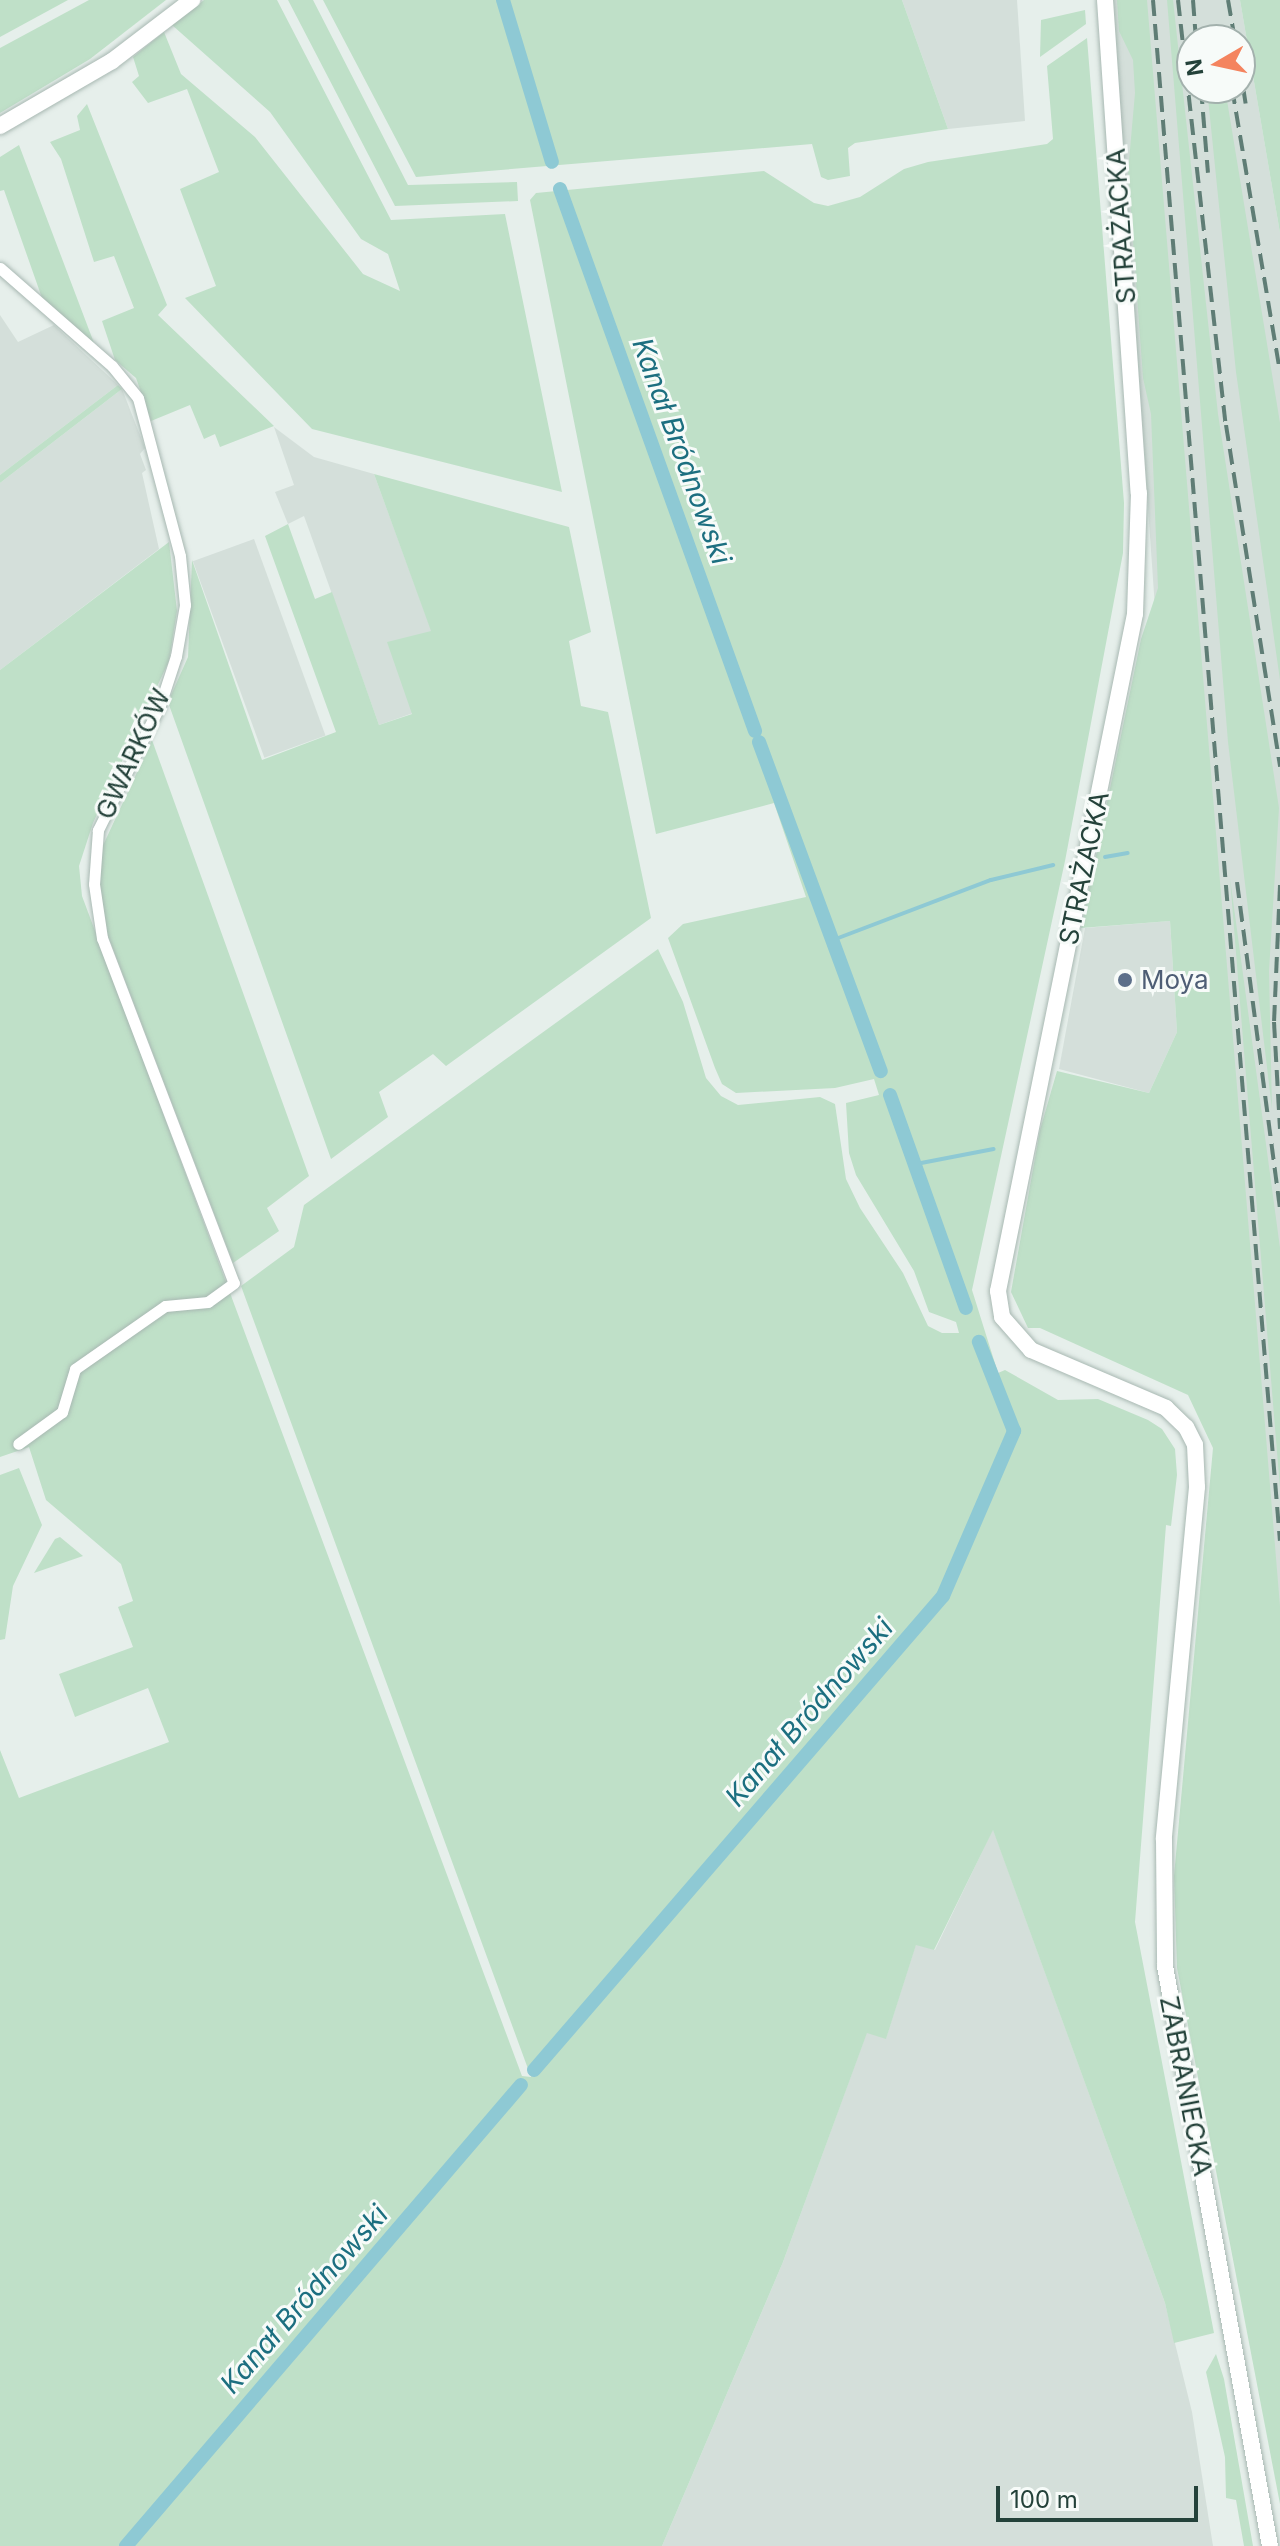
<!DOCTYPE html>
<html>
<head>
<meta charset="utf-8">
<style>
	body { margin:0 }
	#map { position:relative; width:1280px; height:2546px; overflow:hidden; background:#e6efeb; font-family:Inter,sans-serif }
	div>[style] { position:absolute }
	.built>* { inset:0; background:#d4dfda; transform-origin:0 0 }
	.green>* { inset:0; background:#bfe0c8 }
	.stream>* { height:4px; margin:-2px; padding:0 2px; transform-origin:2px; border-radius:2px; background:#8ec9d4 }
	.canal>* { height:14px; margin:-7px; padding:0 7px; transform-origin:7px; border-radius:7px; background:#8ec9d4 }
	.roads { filter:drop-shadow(0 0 2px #a8b8b2) drop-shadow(0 0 2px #a8b8b2) }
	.street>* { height:11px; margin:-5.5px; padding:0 5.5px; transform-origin:5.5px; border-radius:5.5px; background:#fff }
	.secondary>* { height:16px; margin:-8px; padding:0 8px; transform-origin:8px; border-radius:8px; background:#fff }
	.rail>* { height:4px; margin-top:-2px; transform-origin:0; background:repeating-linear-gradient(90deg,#5f7d75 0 16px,transparent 0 24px) }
	.dots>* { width:22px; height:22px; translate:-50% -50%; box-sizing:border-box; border:4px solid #f7fbf9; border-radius:50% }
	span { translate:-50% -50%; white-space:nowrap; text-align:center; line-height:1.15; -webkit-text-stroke:6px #f7fbf9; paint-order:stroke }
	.street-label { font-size:26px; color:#24423a }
	.service-label { font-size:26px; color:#4e5e75 }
	.left { translate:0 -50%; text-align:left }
	.water-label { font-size:28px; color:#1c6f80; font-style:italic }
	.north { position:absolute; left:1176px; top:24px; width:80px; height:80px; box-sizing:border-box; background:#f7fbf9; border:2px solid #a3b1ad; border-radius:50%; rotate:261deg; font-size:22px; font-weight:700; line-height:32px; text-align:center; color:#24423a }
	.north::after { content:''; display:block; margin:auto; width:28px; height:36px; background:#f4845f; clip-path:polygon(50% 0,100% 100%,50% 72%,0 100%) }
	.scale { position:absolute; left:996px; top:2486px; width:202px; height:36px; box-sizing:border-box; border:4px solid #24423a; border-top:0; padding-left:10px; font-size:24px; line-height:28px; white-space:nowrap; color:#24423a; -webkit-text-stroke:6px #f7fbf9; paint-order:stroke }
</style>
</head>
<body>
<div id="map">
	<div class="built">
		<div style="clip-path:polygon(902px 0,1017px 0,1025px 121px,948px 129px)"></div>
		<div style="clip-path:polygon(evenodd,1113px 0,1240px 0,1280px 233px,1280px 1952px,1213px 1448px,1113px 0,1192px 40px,1240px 40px,1240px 88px,1192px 88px,1192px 40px)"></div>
		<div style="clip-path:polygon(0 315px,18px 342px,54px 325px,118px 385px,0 475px)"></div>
		<div style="clip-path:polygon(122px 389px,145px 448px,140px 454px,146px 470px,142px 473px,159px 549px,0 670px,0 483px)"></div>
		<div style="clip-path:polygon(274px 427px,314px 457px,374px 474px,432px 632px,413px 713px,379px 725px,304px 516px,288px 524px,275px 492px,294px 485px)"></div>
		<div style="left:254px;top:539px;width:209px;height:65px;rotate:70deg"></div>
		<div style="clip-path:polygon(1170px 921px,1177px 1032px,1149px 1093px,1059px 1069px,1085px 928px)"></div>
		<div style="clip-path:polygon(993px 1829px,1165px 2303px,1192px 2412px,1213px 2546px,662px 2546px,783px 2262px,867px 2032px,886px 2038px,916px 1944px,935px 1950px)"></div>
	</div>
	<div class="green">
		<div style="clip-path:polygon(0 0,68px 0,0 37px)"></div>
		<div style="clip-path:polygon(89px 0,166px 0,90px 59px,0 113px,0 48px)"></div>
		<div style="clip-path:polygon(204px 0,277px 0,391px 220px,505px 214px,562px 492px,312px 429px,185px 298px,216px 286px,180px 189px,219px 172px,187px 89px,148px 103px,132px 82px,139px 76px,133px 57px,164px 32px,181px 74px,255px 137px,363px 274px,400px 291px,388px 254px,361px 239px,270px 112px,172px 25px)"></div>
		<div style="clip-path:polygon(288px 0,313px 0,408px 185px,517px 182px,518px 201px,395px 206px)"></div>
		<div style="clip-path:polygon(323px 0,902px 0,948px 129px,855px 143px,848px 148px,850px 176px,828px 180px,821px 177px,812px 144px,416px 177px)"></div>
		<div style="clip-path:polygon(1117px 0,1147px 0,1280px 1606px,1280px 2504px,1177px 1968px,1174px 1876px,1213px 1448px,1188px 1395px,1040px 1328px,1028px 1328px,1011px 1292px,1040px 1130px,1057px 1071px,1149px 1093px,1177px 1032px,1170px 921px,1081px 928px,1141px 639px,1158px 588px,1151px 414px,1143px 378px,1128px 172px,1135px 93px,1133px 60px,1119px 31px)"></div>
		<div style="clip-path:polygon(1167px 0,1173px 0,1218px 414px,1279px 808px,1269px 971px,1272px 1109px,1228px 742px)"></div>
		<div style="clip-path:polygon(1240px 0,1280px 0,1280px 233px)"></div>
		<div style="clip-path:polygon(1085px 10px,1086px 24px,1040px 57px,1041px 20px)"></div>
		<div style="clip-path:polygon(1087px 38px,1124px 503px,1123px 553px,1065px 861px,972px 1290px,998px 1373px,1005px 1370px,1058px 1400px,1098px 1399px,1148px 1420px,1162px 1429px,1175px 1449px,1177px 1475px,1171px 1526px,1166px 1525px,1135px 1922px,1214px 2333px,1174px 2343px,1165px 2303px,993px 1830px,934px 1950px,916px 1945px,886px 2039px,867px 2033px,783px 2262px,662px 2546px,0 2546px,0 1750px,19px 1798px,169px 1742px,148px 1688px,75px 1717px,59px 1674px,133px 1647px,118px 1607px,133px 1601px,121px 1564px,46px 1500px,29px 1447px,0 1457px,0 670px,169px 542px,177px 611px,169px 661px,93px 823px,79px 866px,82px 896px,522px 2076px,531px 2077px,241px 1286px,294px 1247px,304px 1205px,658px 949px,683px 1002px,706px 1078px,721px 1096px,738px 1105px,820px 1097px,835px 1104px,846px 1179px,860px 1208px,903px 1273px,928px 1326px,942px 1333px,959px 1333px,956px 1322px,929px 1312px,914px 1271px,856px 1175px,849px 1153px,846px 1103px,879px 1095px,874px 1079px,835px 1088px,736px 1093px,722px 1084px,715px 1068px,668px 938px,683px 924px,806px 897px,774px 803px,656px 834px,530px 200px,536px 193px,764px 171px,814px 203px,828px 206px,860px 197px,904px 169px,928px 162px,1047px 144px,1053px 139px,1047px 66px)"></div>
		<div style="clip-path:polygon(1207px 88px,1225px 88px,1280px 423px,1280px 680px,1236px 372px)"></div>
		<div style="clip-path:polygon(87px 104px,167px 305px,158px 315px,274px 426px,220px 447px,215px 434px,204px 439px,190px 405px,151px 421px,136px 378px,115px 360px,102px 321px,134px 308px,114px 256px,94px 262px,61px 159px,50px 142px,80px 130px,77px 116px)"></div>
		<div style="clip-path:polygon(19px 145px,94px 343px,42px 298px,4px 190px,0 191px,0 157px)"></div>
		<div style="clip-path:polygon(118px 385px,122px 389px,0 483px,0 475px)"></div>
		<div style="clip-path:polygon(374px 474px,569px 527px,591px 632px,569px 641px,581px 706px,608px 712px,651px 918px,446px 1066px,433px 1054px,379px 1092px,388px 1117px,331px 1159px,168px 702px,188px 657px,192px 560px,262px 760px,336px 732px,265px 536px,288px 524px,315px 599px,332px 592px,379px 725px,412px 714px,387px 642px,431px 631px)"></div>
		<div style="clip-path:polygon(152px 740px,309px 1176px,267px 1208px,279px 1231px,233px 1263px,105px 928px,99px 895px,99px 854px)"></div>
		<div style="clip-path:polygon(1230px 878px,1280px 1248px,1280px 1488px,1242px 1027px)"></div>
		<div style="clip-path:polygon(19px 1468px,42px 1525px,13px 1586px,5px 1639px,0 1640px,0 1475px)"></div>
		<div style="clip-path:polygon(60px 1537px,83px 1556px,34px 1573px,55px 1539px)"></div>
		<div style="clip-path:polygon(1216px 2354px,1224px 2379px,1253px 2546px,1244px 2546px,1236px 2500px,1226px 2498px,1225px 2457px,1206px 2372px)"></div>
	</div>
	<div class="stream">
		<div style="left:1105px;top:857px;width:23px;rotate:-10deg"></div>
		<div style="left:833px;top:940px;width:169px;rotate:-20.8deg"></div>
		<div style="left:991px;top:880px;width:64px;rotate:-13.6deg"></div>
		<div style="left:916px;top:1164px;width:79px;rotate:-10.9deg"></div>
	</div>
	<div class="canal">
		<div style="left:503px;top:0;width:169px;rotate:73.2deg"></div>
		<div style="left:560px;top:189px;width:576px;rotate:70.21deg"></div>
		<div style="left:759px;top:742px;width:351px;rotate:69.7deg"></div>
		<div style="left:890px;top:1095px;width:226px;rotate:70.4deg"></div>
		<div style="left:534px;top:2070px;width:626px;rotate:-49.21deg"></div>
		<div style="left:943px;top:1596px;width:180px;rotate:-66.7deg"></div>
		<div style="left:1014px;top:1431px;width:96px;rotate:-111.5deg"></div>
		<div style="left:126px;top:2546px;width:607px;rotate:-49.41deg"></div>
	</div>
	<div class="roads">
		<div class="street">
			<div style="left:0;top:268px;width:149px;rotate:41.2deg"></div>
			<div style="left:112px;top:366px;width:41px;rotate:50.9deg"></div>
			<div style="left:138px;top:398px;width:163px;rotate:75.1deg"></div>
			<div style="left:180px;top:556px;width:49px;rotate:84.2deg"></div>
			<div style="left:185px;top:605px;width:52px;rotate:100deg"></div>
			<div style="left:176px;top:656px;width:52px;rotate:108.1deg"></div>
			<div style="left:160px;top:705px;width:140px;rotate:116.4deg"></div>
			<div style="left:98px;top:830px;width:54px;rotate:94.2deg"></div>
			<div style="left:94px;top:884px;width:55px;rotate:81.6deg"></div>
			<div style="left:102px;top:938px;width:369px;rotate:69.1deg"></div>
			<div style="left:234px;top:1283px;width:32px;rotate:144deg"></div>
			<div style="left:208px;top:1302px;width:43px;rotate:174.7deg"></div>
			<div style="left:165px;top:1306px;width:110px;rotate:145deg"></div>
			<div style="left:75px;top:1369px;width:45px;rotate:106.8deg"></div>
			<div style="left:62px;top:1412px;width:54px;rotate:144deg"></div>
		</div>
		<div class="secondary">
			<div style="left:1105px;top:0;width:494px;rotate:86.1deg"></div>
			<div style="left:1139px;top:493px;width:121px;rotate:91.9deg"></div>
			<div style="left:1135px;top:614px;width:691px;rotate:101.44deg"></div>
			<div style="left:998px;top:1291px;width:26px;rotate:81deg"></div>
			<div style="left:1002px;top:1317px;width:44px;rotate:48.7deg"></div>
			<div style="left:1031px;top:1350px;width:147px;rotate:23.2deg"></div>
			<div style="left:1166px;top:1408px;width:28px;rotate:44deg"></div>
			<div style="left:1186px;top:1427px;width:20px;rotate:63deg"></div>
			<div style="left:1195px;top:1445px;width:42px;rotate:87.3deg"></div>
			<div style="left:1197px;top:1487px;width:354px;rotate:95.4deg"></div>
			<div style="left:1164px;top:1839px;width:127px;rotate:89.5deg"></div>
			<div style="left:1165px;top:1966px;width:589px;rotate:79.74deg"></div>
			<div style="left:0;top:126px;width:129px;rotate:-30.1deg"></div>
			<div style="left:112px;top:61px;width:101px;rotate:-37.3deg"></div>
		</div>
	</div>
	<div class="rail">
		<div style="left:1153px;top:0;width:1546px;rotate:85.29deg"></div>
		<div style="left:1178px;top:0;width:428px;rotate:83.6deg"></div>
		<div style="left:1226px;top:425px;width:346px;rotate:81deg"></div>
		<div style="left:1193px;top:0;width:40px;rotate:85.7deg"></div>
		<div style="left:1228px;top:0;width:41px;rotate:80.1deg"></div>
		<div style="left:1240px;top:68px;width:36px;rotate:81deg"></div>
		<div style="left:1201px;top:88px;width:85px;rotate:85.3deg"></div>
		<div style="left:1232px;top:88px;width:287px;rotate:80.4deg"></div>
		<div style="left:1237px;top:882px;width:328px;rotate:82.5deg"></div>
		<div style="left:1280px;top:885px;width:137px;rotate:92.5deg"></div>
		<div style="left:1274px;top:1022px;width:107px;rotate:86.8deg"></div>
	</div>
	<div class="dots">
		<div style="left:1125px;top:980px;background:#5c6f8a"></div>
	</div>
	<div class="street-label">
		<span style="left:1121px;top:226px;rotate:-94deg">STRAŻACKA</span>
		<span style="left:133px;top:754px;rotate:-65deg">GWARKÓW</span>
		<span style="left:1084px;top:868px;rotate:-78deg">STRAŻACKA</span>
		<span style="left:1186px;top:2086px;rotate:79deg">ZABRANIECKA</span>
	</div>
	<div class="service-label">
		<span class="left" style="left:1141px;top:980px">Moya</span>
	</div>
	<div class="water-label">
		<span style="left:682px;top:451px;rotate:70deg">Kanał Bródnowski</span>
		<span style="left:809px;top:1712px;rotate:-49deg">Kanał Bródnowski</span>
		<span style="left:304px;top:2299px;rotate:-49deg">Kanał Bródnowski</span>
	</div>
	<div class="north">N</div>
	<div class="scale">100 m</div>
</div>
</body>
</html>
